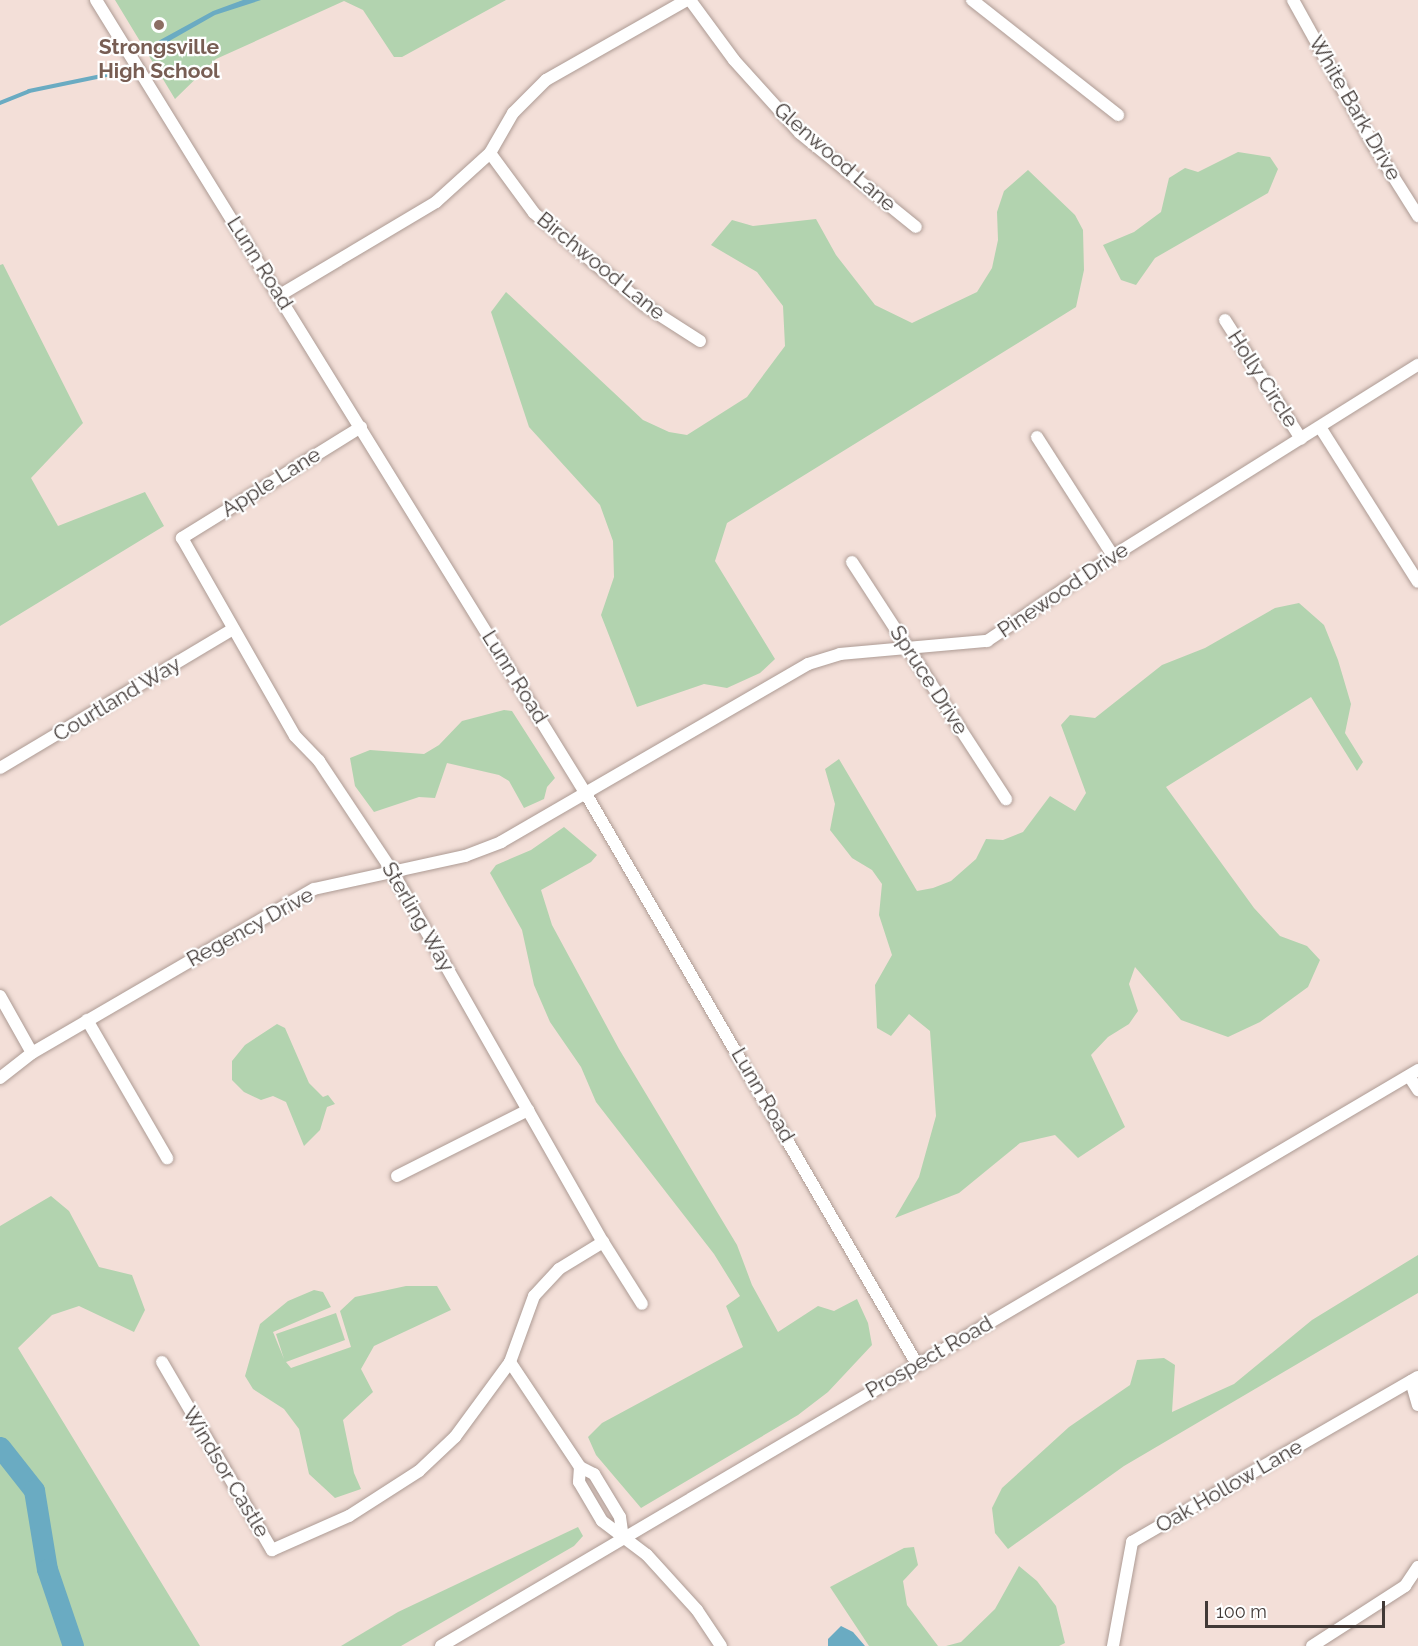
<!DOCTYPE html>
<html>
<head>
<meta charset="utf-8">
<style>
	body { margin:0 }
	#map { position:relative; width:1418px; height:1646px; overflow:hidden; background:#f3dfd8; font-family:Raleway,sans-serif }
	div>[style] { position:absolute }
	.green>* { inset:0; background:#b2d3af }
	.water>* { inset:0; background:#6aabc2 }
	.stream>* { height:4px; margin:-2px; padding:0 2px; transform-origin:2px; border-radius:2px; background:#6aabc2 }
	.river>* { height:21px; margin:-10.5px; padding:0 10.5px; transform-origin:10.5px; border-radius:10.5px; background:#6aabc2 }
	.roads { filter:drop-shadow(0 0 2px #ad9b94) drop-shadow(0 0 2px #ad9b94) }
	.minor>* { height:12px; margin:-6px; padding:0 6px; transform-origin:6px; border-radius:6px; background:#fff }
	.dots>* { width:16px; height:16px; translate:-50% -50%; box-sizing:border-box; border:3px solid #fff; border-radius:50% }
	span { translate:-50% -50%; white-space:nowrap; text-align:center; line-height:1.15; -webkit-text-stroke:4.5px #fff; paint-order:stroke }
	.education-label { font-size:21px; color:#785e54; font-weight:700 }
	.street-label { font-size:21px; color:#413936 }
	.scale { position:absolute; left:1205px; top:1601px; width:180px; height:27px; box-sizing:border-box; border:3px solid #413936; border-top:0; padding-left:8px; font-size:18px; line-height:21px; white-space:nowrap; color:#413936; -webkit-text-stroke:4px #fff; paint-order:stroke }
</style>
</head>
<body>
<div id="map">
	<div class="green">
		<div style="clip-path:polygon(115px 0,506px 0,402px 57px,394px 57px,363px 10px,344px 1px,216px 59px,175px 99px)"></div>
		<div style="clip-path:polygon(1238px 152px,1270px 157px,1278px 169px,1268px 193px,1155px 258px,1136px 285px,1121px 280px,1103px 245px,1134px 232px,1161px 212px,1169px 178px,1185px 168px,1198px 172px)"></div>
		<div style="clip-path:polygon(1028px 170px,1075px 215px,1083px 230px,1084px 270px,1076px 307px,727px 523px,715px 561px,775px 659px,760px 673px,727px 688px,704px 684px,637px 707px,601px 615px,614px 577px,613px 541px,600px 505px,529px 427px,491px 312px,506px 292px,643px 420px,669px 432px,687px 435px,747px 397px,785px 346px,783px 306px,757px 272px,711px 245px,732px 220px,753px 226px,816px 219px,836px 255px,875px 305px,912px 323px,977px 292px,992px 268px,998px 240px,997px 212px,1004px 191px)"></div>
		<div style="clip-path:polygon(3px 264px,83px 423px,31px 478px,58px 526px,145px 492px,164px 526px,0 626px,0 265px)"></div>
		<div style="clip-path:polygon(1299px 603px,1324px 625px,1338px 660px,1351px 704px,1345px 733px,1363px 762px,1357px 771px,1311px 697px,1166px 787px,1254px 908px,1280px 936px,1307px 946px,1320px 960px,1308px 987px,1260px 1022px,1228px 1037px,1181px 1020px,1135px 967px,1129px 984px,1138px 1011px,1129px 1024px,1108px 1037px,1091px 1055px,1125px 1127px,1078px 1158px,1055px 1135px,1020px 1143px,959px 1193px,895px 1218px,919px 1177px,936px 1116px,930px 1031px,909px 1014px,891px 1036px,877px 1028px,875px 985px,892px 955px,879px 915px,882px 884px,872px 870px,852px 858px,830px 830px,835px 804px,825px 769px,839px 759px,917px 891px,933px 888px,951px 881px,976px 859px,986px 839px,1003px 840px,1023px 832px,1050px 796px,1075px 811px,1086px 793px,1061px 725px,1070px 715px,1095px 718px,1162px 665px,1205px 648px,1275px 608px)"></div>
		<div style="clip-path:polygon(504px 710px,512px 711px,555px 778px,547px 787px,544px 799px,524px 808px,509px 781px,499px 775px,447px 763px,435px 798px,419px 797px,374px 812px,355px 786px,350px 758px,370px 750px,424px 754px,439px 745px,462px 721px)"></div>
		<div style="clip-path:polygon(564px 827px,597px 855px,591px 862px,541px 890px,552px 925px,619px 1049px,737px 1245px,752px 1285px,778px 1332px,818px 1306px,834px 1311px,857px 1299px,868px 1323px,872px 1345px,828px 1392px,798px 1415px,641px 1508px,596px 1455px,588px 1437px,602px 1423px,743px 1347px,726px 1306px,740px 1296px,714px 1254px,596px 1102px,581px 1067px,550px 1022px,534px 985px,522px 930px,490px 873px,496px 865px,531px 850px)"></div>
		<div style="clip-path:polygon(277px 1024px,285px 1028px,309px 1083px,323px 1097px,328px 1095px,335px 1104px,327px 1107px,320px 1130px,304px 1146px,286px 1102px,273px 1096px,261px 1100px,244px 1092px,232px 1080px,232px 1061px,245px 1045px)"></div>
		<div style="clip-path:polygon(51px 1196px,69px 1211px,99px 1267px,132px 1275px,145px 1310px,134px 1332px,79px 1306px,52px 1315px,18px 1348px,200px 1646px,0 1646px,0 1226px)"></div>
		<div style="clip-path:polygon(1418px 1255px,1418px 1293px,1124px 1466px,1008px 1549px,995px 1533px,992px 1508px,1002px 1488px,1069px 1427px,1130px 1385px,1137px 1360px,1164px 1358px,1175px 1365px,1172px 1412px,1234px 1384px,1312px 1320px)"></div>
		<div style="clip-path:polygon(406px 1286px,437px 1286px,451px 1310px,374px 1346px,361px 1369px,373px 1392px,343px 1420px,354px 1473px,361px 1489px,335px 1498px,309px 1474px,299px 1429px,284px 1409px,253px 1389px,245px 1376px,260px 1324px,288px 1301px,314px 1290px,323px 1292px,331px 1307px,273px 1332px,284px 1359px,276px 1334px,336px 1313px,345px 1340px,286px 1362px,291px 1368px,351px 1347px,340px 1311px,355px 1297px)"></div>
		<div style="clip-path:polygon(578px 1527px,583px 1536px,574px 1546px,401px 1646px,341px 1646px,398px 1612px)"></div>
		<div style="clip-path:polygon(914px 1547px,918px 1565px,903px 1581px,907px 1605px,938px 1646px,869px 1646px,830px 1587px,904px 1548px)"></div>
		<div style="clip-path:polygon(1019px 1566px,1037px 1581px,1056px 1606px,1065px 1643px,1059px 1646px,946px 1646px,961px 1642px,995px 1609px)"></div>
	</div>
	<div class="water">
		<div style="clip-path:polygon(243px 0,261px 0,215px 15px,143px 56px,140px 51px,213px 11px)"></div>
		<div style="clip-path:polygon(841px 1626px,853px 1632px,865px 1646px,828px 1646px,828px 1639px)"></div>
	</div>
	<div class="stream">
		<div style="left:0;top:103px;width:31px;rotate:-22deg"></div>
		<div style="left:29px;top:91px;width:89px;rotate:-11.7deg"></div>
	</div>
	<div class="river">
		<div style="left:0;top:1447px;width:55px;rotate:51.7deg"></div>
		<div style="left:34px;top:1490px;width:80px;rotate:80.7deg"></div>
		<div style="left:47px;top:1569px;width:81px;rotate:71.3deg"></div>
	</div>
	<div class="roads">
		<div class="minor">
			<div style="left:96px;top:0;width:933px;rotate:58.32deg"></div>
			<div style="left:586px;top:794px;width:659px;rotate:59.86deg"></div>
			<div style="left:690px;top:0;width:74px;rotate:53.7deg"></div>
			<div style="left:734px;top:60px;width:98px;rotate:47.9deg"></div>
			<div style="left:800px;top:133px;width:149px;rotate:39deg"></div>
			<div style="left:972px;top:0;width:186px;rotate:38.2deg"></div>
			<div style="left:1293px;top:0;width:167px;rotate:61deg"></div>
			<div style="left:1374px;top:146px;width:83px;rotate:57.8deg"></div>
			<div style="left:490px;top:153px;width:74px;rotate:53.7deg"></div>
			<div style="left:534px;top:213px;width:147px;rotate:39.8deg"></div>
			<div style="left:647px;top:307px;width:63px;rotate:32.7deg"></div>
			<div style="left:280px;top:295px;width:182px;rotate:-30.8deg"></div>
			<div style="left:436px;top:202px;width:73px;rotate:-42.2deg"></div>
			<div style="left:490px;top:153px;width:46px;rotate:-60.1deg"></div>
			<div style="left:513px;top:113px;width:47px;rotate:-45deg"></div>
			<div style="left:546px;top:80px;width:162px;rotate:-29.6deg"></div>
			<div style="left:1225px;top:320px;width:141px;rotate:57.4deg"></div>
			<div style="left:361px;top:427px;width:211px;rotate:148.2deg"></div>
			<div style="left:182px;top:538px;width:228px;rotate:60.3deg"></div>
			<div style="left:295px;top:736px;width:35px;rotate:46deg"></div>
			<div style="left:319px;top:761px;width:132px;rotate:56.4deg"></div>
			<div style="left:392px;top:871px;width:427px;rotate:60.4deg"></div>
			<div style="left:603px;top:1242px;width:73px;rotate:57.8deg"></div>
			<div style="left:1320px;top:427px;width:183px;rotate:57.7deg"></div>
			<div style="left:1037px;top:437px;width:141px;rotate:57.4deg"></div>
			<div style="left:852px;top:562px;width:283px;rotate:57deg"></div>
			<div style="left:0;top:768px;width:271px;rotate:-30.8deg"></div>
			<div style="left:0;top:996px;width:65px;rotate:60.7deg"></div>
			<div style="left:87px;top:1020px;width:160px;rotate:59.9deg"></div>
			<div style="left:1409px;top:1076px;width:17px;rotate:57deg"></div>
			<div style="left:0;top:1078px;width:41px;rotate:-38deg"></div>
			<div style="left:32px;top:1053px;width:326px;rotate:-30.2deg"></div>
			<div style="left:314px;top:889px;width:155px;rotate:-12.3deg"></div>
			<div style="left:465px;top:856px;width:39px;rotate:-21deg"></div>
			<div style="left:501px;top:842px;width:355px;rotate:-30.1deg"></div>
			<div style="left:808px;top:664px;width:34px;rotate:-17deg"></div>
			<div style="left:840px;top:654px;width:148px;rotate:-5.1deg"></div>
			<div style="left:987px;top:641px;width:152px;rotate:-34deg"></div>
			<div style="left:1113px;top:556px;width:360px;rotate:-32.1deg"></div>
			<div style="left:397px;top:1176px;width:147px;rotate:-26.7deg"></div>
			<div style="left:162px;top:1362px;width:218px;rotate:59.7deg"></div>
			<div style="left:272px;top:1550px;width:84px;rotate:-23.8deg"></div>
			<div style="left:349px;top:1516px;width:83px;rotate:-32.7deg"></div>
			<div style="left:419px;top:1471px;width:50px;rotate:-43.4deg"></div>
			<div style="left:455px;top:1437px;width:93px;rotate:-53.7deg"></div>
			<div style="left:510px;top:1362px;width:70px;rotate:-70deg"></div>
			<div style="left:534px;top:1296px;width:37px;rotate:-47deg"></div>
			<div style="left:559px;top:1269px;width:52px;rotate:-31.5deg"></div>
			<div style="left:510px;top:1362px;width:126px;rotate:56.3deg"></div>
			<div style="left:580px;top:1467px;width:16px;rotate:27deg"></div>
			<div style="left:594px;top:1474px;width:50px;rotate:58.8deg"></div>
			<div style="left:620px;top:1517px;width:21px;rotate:82deg"></div>
			<div style="left:1411px;top:1381px;width:25px;rotate:74deg"></div>
			<div style="left:580px;top:1467px;width:15px;rotate:94deg"></div>
			<div style="left:579px;top:1482px;width:45px;rotate:59.5deg"></div>
			<div style="left:602px;top:1521px;width:56px;rotate:37.1deg"></div>
			<div style="left:647px;top:1555px;width:74px;rotate:47.7deg"></div>
			<div style="left:697px;top:1610px;width:43px;rotate:56.3deg"></div>
			<div style="left:441px;top:1646px;width:1134px;rotate:-30.52deg"></div>
			<div style="left:1113px;top:1646px;width:106px;rotate:-79.6deg"></div>
			<div style="left:1132px;top:1542px;width:330px;rotate:-30deg"></div>
			<div style="left:1312px;top:1646px;width:111px;rotate:-32.8deg"></div>
			<div style="left:1405px;top:1586px;width:23px;rotate:-56deg"></div>
		</div>
	</div>
	<div class="dots">
		<div style="left:159px;top:25px;background:#8d6e63"></div>
	</div>
	<div class="education-label">
		<span style="left:159px;top:59px">Strongsville<br>High School</span>
	</div>
	<div class="street-label">
		<span style="left:1355px;top:108px;rotate:60deg">White Bark Drive</span>
		<span style="left:835px;top:157px;rotate:41deg">Glenwood Lane</span>
		<span style="left:260px;top:263px;rotate:58deg">Lunn Road</span>
		<span style="left:601px;top:266px;rotate:39deg">Birchwood Lane</span>
		<span style="left:1263px;top:379px;rotate:57deg">Holly Circle</span>
		<span style="left:271px;top:482px;rotate:-32deg">Apple Lane</span>
		<span style="left:1063px;top:590px;rotate:-34deg">Pinewood Drive</span>
		<span style="left:515px;top:677px;rotate:58deg">Lunn Road</span>
		<span style="left:929px;top:680px;rotate:57deg">Spruce Drive</span>
		<span style="left:117px;top:699px;rotate:-31deg">Courtland Way</span>
		<span style="left:418px;top:917px;rotate:60deg">Sterling Way</span>
		<span style="left:250px;top:927px;rotate:-29deg">Regency Drive</span>
		<span style="left:763px;top:1095px;rotate:60deg">Lunn Road</span>
		<span style="left:929px;top:1357px;rotate:-30deg">Prospect Road</span>
		<span style="left:226px;top:1472px;rotate:59deg">Windsor Castle</span>
		<span style="left:1229px;top:1486px;rotate:-30deg">Oak Hollow Lane</span>
	</div>
	<div class="scale">100 m</div>
</div>
</body>
</html>
